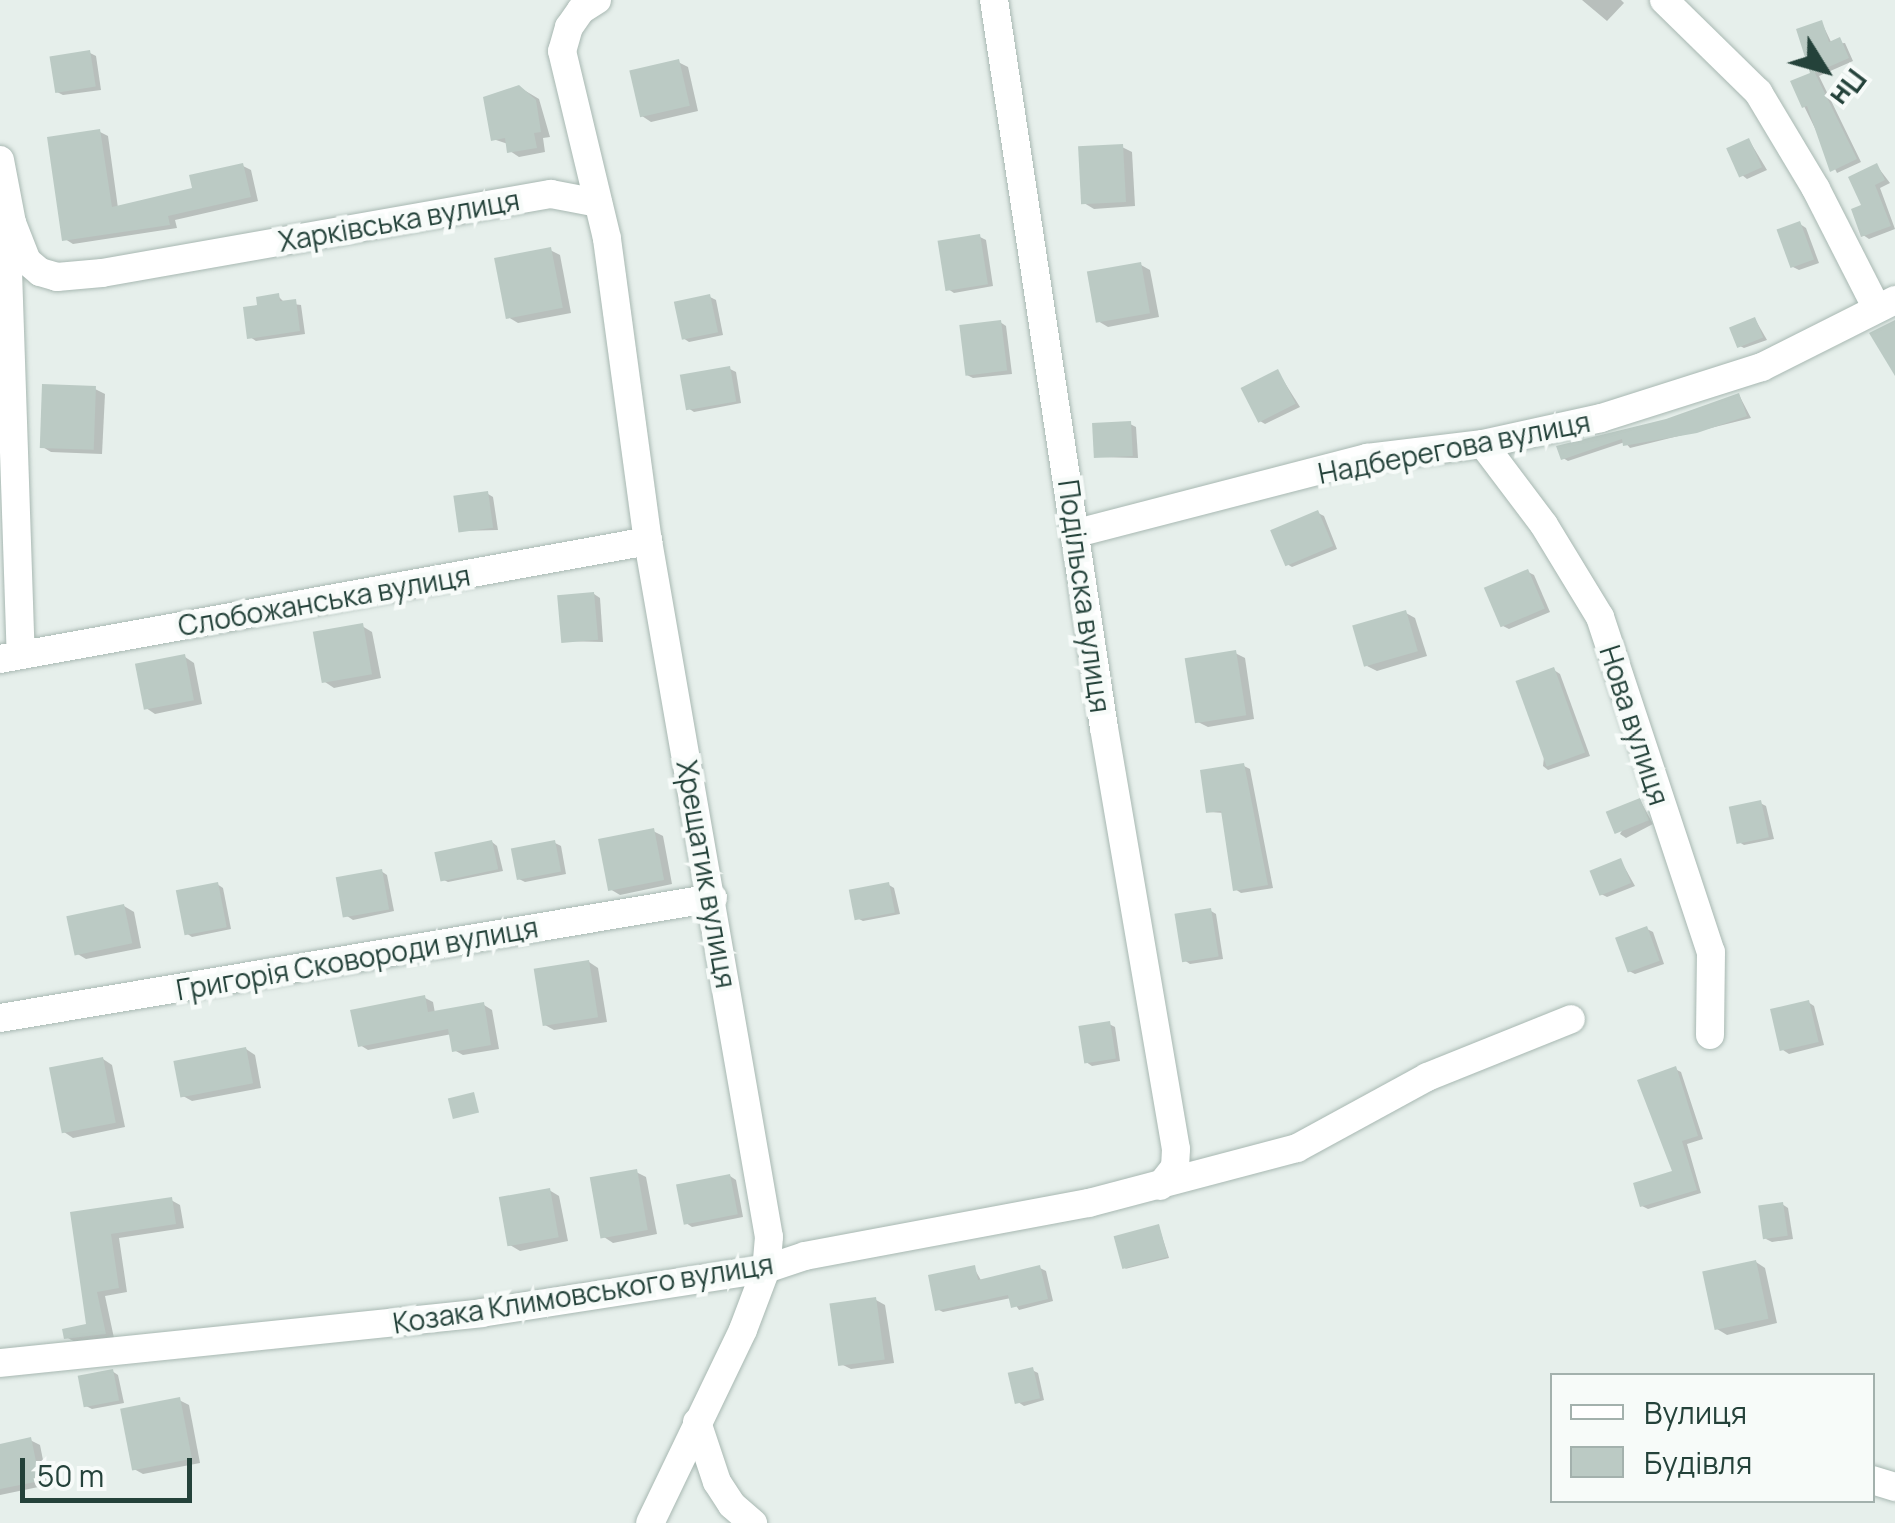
<!DOCTYPE html>
<html>
<head>
<meta charset="utf-8">
<style>
	body { margin:0 }
	#map { position:relative; width:1895px; height:1523px; overflow:hidden; background:#e6efeb; font-family:Manrope,sans-serif }
	div>[style] { position:absolute }
	.shadow>* { inset:0; background:#0003 }
	.building>* { inset:0; background:#bbcac4; transform-origin:0 0 }
	.roads { filter:drop-shadow(0 0 2px #a8b8b2) drop-shadow(0 0 2px #a8b8b2) }
	.street>* { height:28px; margin:-14px; padding:0 14px; transform-origin:14px; border-radius:14px; background:#fff }
	span { translate:-50% -50%; white-space:nowrap; text-align:center; line-height:1.15; -webkit-text-stroke:9px #f7fbf9; paint-order:stroke }
	.street-label { font-size:28px; color:#24423a }
	.legend { position:absolute; left:1550px; top:1373px; width:325px; height:130px; box-sizing:border-box; background:#f7fbf9; border:2px solid #a3b1ad; margin:0; padding:12px 18px; list-style:none; font-size:30px; color:#24423a }
	.legend li { display:flex; align-items:center; gap:20px; height:50px }
	.legend b { width:50px; border:2px solid #a3b1ad }
	.north { position:absolute; left:1775px; top:20px; width:100px; height:100px; -webkit-text-stroke:8px #f7fbf9; paint-order:stroke; rotate:127deg; font-size:28px; font-weight:700; line-height:40px; text-align:center; color:#24423a }
	.north::after { content:''; display:block; margin:auto; width:35px; height:45px; background:#24423a; clip-path:polygon(50% 0,100% 100%,50% 72%,0 100%) }
	.scale { position:absolute; left:20px; top:1458px; width:172px; height:45px; box-sizing:border-box; border:5px solid #24423a; border-top:0; padding-left:12px; font-size:30px; line-height:35px; white-space:nowrap; color:#24423a; -webkit-text-stroke:8px #f7fbf9; paint-order:stroke }
</style>
</head>
<body>
<div id="map">
	<div class="shadow">
		<div style="clip-path:polygon(1582px 0,1621px 0,1624px 3px,1607px 21px)"></div>
		<div style="clip-path:polygon(1822px 23px,1832px 44px,1845px 43px,1853px 61px,1819px 76px,1861px 162px,1837px 173px,1804px 106px)"></div>
		<div style="clip-path:polygon(90px 53px,96px 56px,101px 90px,63px 95px,57px 92px)"></div>
		<div style="clip-path:polygon(678px 62px,688px 67px,698px 111px,651px 122px,642px 116px)"></div>
		<div style="clip-path:polygon(519px 87px,539px 99px,550px 137px,543px 138px,545px 152px,519px 157px,510px 151px,508px 144px,493px 139px)"></div>
		<div style="clip-path:polygon(100px 132px,108px 136px,118px 208px,195px 190px,243px 166px,251px 170px,258px 201px,175px 220px,177px 228px,73px 244px,65px 239px)"></div>
		<div style="clip-path:polygon(1749px 140px,1767px 170px,1747px 179px,1742px 175px)"></div>
		<div style="clip-path:polygon(1122px 147px,1132px 152px,1135px 206px,1094px 209px,1084px 203px)"></div>
		<div style="clip-path:polygon(1877px 166px,1890px 183px,1880px 188px,1895px 229px,1869px 239px,1863px 235px,1864px 206px)"></div>
		<div style="clip-path:polygon(1800px 224px,1806px 228px,1819px 263px,1799px 270px,1793px 267px)"></div>
		<div style="clip-path:polygon(980px 237px,986px 240px,993px 286px,954px 293px,948px 289px)"></div>
		<div style="clip-path:polygon(550px 250px,560px 255px,571px 313px,518px 323px,508px 317px)"></div>
		<div style="clip-path:polygon(1141px 265px,1150px 270px,1159px 317px,1108px 327px,1098px 321px)"></div>
		<div style="clip-path:polygon(278px 296px,285px 303px,301px 305px,305px 334px,256px 341px,250px 337px,260px 307px)"></div>
		<div style="clip-path:polygon(710px 297px,716px 300px,723px 335px,689px 342px,683px 338px)"></div>
		<div style="clip-path:polygon(1755px 319px,1767px 340px,1744px 348px,1738px 345px)"></div>
		<div style="clip-path:polygon(1000px 322px,1006px 326px,1012px 374px,973px 378px,967px 375px)"></div>
		<div style="clip-path:polygon(730px 369px,736px 372px,741px 403px,694px 412px,688px 408px)"></div>
		<div style="clip-path:polygon(1278px 372px,1300px 407px,1265px 424px,1260px 421px)"></div>
		<div style="clip-path:polygon(95px 389px,105px 394px,102px 454px,51px 452px,41px 446px)"></div>
		<div style="clip-path:polygon(1739px 395px,1751px 418px,1630px 448px,1625px 442px,1568px 461px,1563px 458px)"></div>
		<div style="clip-path:polygon(1130px 424px,1136px 427px,1138px 458px,1096px 457px)"></div>
		<div style="clip-path:polygon(488px 494px,493px 497px,498px 530px,460px 531px)"></div>
		<div style="clip-path:polygon(1318px 513px,1324px 516px,1337px 549px,1292px 567px,1287px 564px)"></div>
		<div style="clip-path:polygon(1528px 572px,1534px 575px,1550px 612px,1509px 629px,1503px 626px)"></div>
		<div style="clip-path:polygon(594px 594px,600px 598px,603px 642px,563px 641px)"></div>
		<div style="clip-path:polygon(1406px 613px,1415px 618px,1427px 656px,1377px 671px,1367px 666px)"></div>
		<div style="clip-path:polygon(362px 626px,372px 632px,381px 678px,334px 688px,325px 682px)"></div>
		<div style="clip-path:polygon(1235px 653px,1245px 658px,1254px 719px,1208px 727px,1198px 722px)"></div>
		<div style="clip-path:polygon(185px 657px,194px 663px,202px 704px,155px 714px,146px 708px)"></div>
		<div style="clip-path:polygon(1554px 670px,1560px 674px,1590px 756px,1548px 770px,1543px 766px)"></div>
		<div style="clip-path:polygon(1244px 766px,1250px 769px,1273px 888px,1241px 893px,1235px 889px,1224px 813px,1209px 812px)"></div>
		<div style="clip-path:polygon(1640px 800px,1653px 824px,1626px 838px,1620px 834px)"></div>
		<div style="clip-path:polygon(1760px 803px,1766px 806px,1774px 839px,1744px 845px,1739px 842px)"></div>
		<div style="clip-path:polygon(653px 831px,663px 836px,672px 884px,620px 895px,610px 889px)"></div>
		<div style="clip-path:polygon(492px 842px,497px 846px,503px 871px,448px 882px,442px 879px)"></div>
		<div style="clip-path:polygon(555px 843px,561px 846px,566px 874px,525px 882px,519px 879px)"></div>
		<div style="clip-path:polygon(1621px 861px,1635px 886px,1607px 897px,1601px 894px)"></div>
		<div style="clip-path:polygon(381px 871px,387px 875px,394px 911px,353px 920px,347px 916px)"></div>
		<div style="clip-path:polygon(217px 884px,223px 888px,231px 929px,192px 937px,186px 933px)"></div>
		<div style="clip-path:polygon(889px 885px,894px 888px,900px 914px,863px 921px,857px 918px)"></div>
		<div style="clip-path:polygon(124px 906px,134px 912px,141px 948px,86px 959px,76px 953px)"></div>
		<div style="clip-path:polygon(1211px 911px,1216px 914px,1223px 959px,1190px 964px,1184px 960px)"></div>
		<div style="clip-path:polygon(1647px 929px,1653px 932px,1664px 964px,1635px 974px,1629px 971px)"></div>
		<div style="clip-path:polygon(589px 962px,598px 968px,607px 1022px,554px 1030px,545px 1025px)"></div>
		<div style="clip-path:polygon(425px 998px,433px 1002px,435px 1013px,484px 1005px,492px 1010px,499px 1049px,463px 1055px,454px 1050px,452px 1034px,368px 1050px,360px 1045px)"></div>
		<div style="clip-path:polygon(1808px 1002px,1814px 1006px,1824px 1045px,1789px 1054px,1783px 1050px)"></div>
		<div style="clip-path:polygon(1109px 1024px,1115px 1027px,1120px 1061px,1092px 1066px,1086px 1062px)"></div>
		<div style="clip-path:polygon(246px 1049px,255px 1055px,261px 1088px,192px 1101px,183px 1096px)"></div>
		<div style="clip-path:polygon(103px 1059px,112px 1065px,125px 1127px,73px 1138px,64px 1132px)"></div>
		<div style="clip-path:polygon(1675px 1069px,1681px 1072px,1703px 1139px,1687px 1144px,1701px 1193px,1648px 1209px,1642px 1206px,1675px 1173px)"></div>
		<div style="clip-path:polygon(636px 1172px,646px 1177px,657px 1234px,613px 1243px,604px 1237px)"></div>
		<div style="clip-path:polygon(730px 1176px,736px 1180px,743px 1217px,692px 1227px,686px 1223px)"></div>
		<div style="clip-path:polygon(549px 1190px,559px 1196px,568px 1241px,520px 1251px,510px 1245px)"></div>
		<div style="clip-path:polygon(171px 1200px,180px 1205px,184px 1228px,119px 1238px,127px 1292px,105px 1296px,114px 1338px,75px 1342px,66px 1337px,89px 1326px,73px 1214px)"></div>
		<div style="clip-path:polygon(1782px 1204px,1788px 1208px,1793px 1239px,1772px 1242px,1766px 1239px)"></div>
		<div style="clip-path:polygon(1159px 1227px,1169px 1258px,1125px 1269px)"></div>
		<div style="clip-path:polygon(1756px 1262px,1765px 1268px,1777px 1323px,1727px 1335px,1717px 1329px)"></div>
		<div style="clip-path:polygon(974px 1268px,982px 1282px,1040px 1268px,1046px 1271px,1053px 1301px,1019px 1310px,1011px 1298px,943px 1312px,937px 1309px)"></div>
		<div style="clip-path:polygon(876px 1300px,885px 1305px,894px 1363px,851px 1369px,841px 1364px)"></div>
		<div style="clip-path:polygon(1032px 1370px,1038px 1373px,1044px 1400px,1024px 1406px,1018px 1402px)"></div>
		<div style="clip-path:polygon(112px 1371px,118px 1375px,124px 1403px,92px 1409px,86px 1406px)"></div>
		<div style="clip-path:polygon(179px 1400px,189px 1405px,200px 1463px,143px 1474px,134px 1469px)"></div>
		<div style="clip-path:polygon(30px 1440px,40px 1445px,48px 1485px,0 1495px,0 1446px)"></div>
	</div>
	<div class="building">
		<div style="clip-path:polygon(1822px 20px,1829px 42px,1840px 37px,1849px 58px,1815px 73px,1857px 159px,1830px 172px,1807px 106px,1802px 108px,1790px 81px,1810px 73px,1796px 29px)"></div>
		<div style="left:90px;top:50px;width:37px;height:41px;rotate:81deg"></div>
		<div style="left:679px;top:59px;width:48px;height:51px;rotate:77deg"></div>
		<div style="clip-path:polygon(519px 85px,536px 100px,541px 132px,534px 133px,537px 148px,507px 153px,505px 138px,491px 141px,483px 97px)"></div>
		<div style="clip-path:polygon(100px 129px,112px 207px,192px 188px,189px 175px,243px 163px,251px 197px,168px 216px,170px 225px,62px 241px,47px 137px)"></div>
		<div style="left:1749px;top:138px;width:32px;height:25px;rotate:66deg"></div>
		<div style="left:1123px;top:144px;width:58px;height:45px;rotate:87deg"></div>
		<div style="clip-path:polygon(1877px 163px,1885px 180px,1875px 185px,1891px 226px,1861px 237px,1851px 209px,1861px 205px,1848px 177px)"></div>
		<div style="left:1800px;top:221px;width:41px;height:25px;rotate:70deg"></div>
		<div style="left:980px;top:234px;width:51px;height:43px;rotate:81deg"></div>
		<div style="left:551px;top:247px;width:62px;height:58px;rotate:79deg"></div>
		<div style="left:1141px;top:262px;width:52px;height:55px;rotate:80deg"></div>
		<div style="clip-path:polygon(279px 293px,280px 301px,296px 299px,300px 331px,247px 339px,243px 307px,257px 305px,256px 297px)"></div>
		<div style="left:710px;top:294px;width:39px;height:37px;rotate:78deg"></div>
		<div style="left:1755px;top:317px;width:22px;height:28px;rotate:68deg"></div>
		<div style="left:1001px;top:320px;width:51px;height:42px;rotate:83deg"></div>
		<div style="clip-path:polygon(1895px 320px,1895px 376px,1869px 333px)"></div>
		<div style="left:730px;top:366px;width:36px;height:51px;rotate:80deg"></div>
		<div style="left:1278px;top:369px;width:39px;height:42px;rotate:63deg"></div>
		<div style="left:42px;top:384px;width:54px;height:64px;rotate:2deg"></div>
		<div style="clip-path:polygon(1739px 393px,1747px 416px,1697px 433px,1623px 446px,1622px 439px,1561px 460px,1556px 446px,1666px 419px)"></div>
		<div style="left:1131px;top:421px;width:35px;height:39px;rotate:87deg"></div>
		<div style="left:488px;top:491px;width:37px;height:35px;rotate:82deg"></div>
		<div style="left:1318px;top:510px;width:39px;height:52px;rotate:67deg"></div>
		<div style="left:1528px;top:569px;width:43px;height:48px;rotate:67deg"></div>
		<div style="left:594px;top:592px;width:48px;height:37px;rotate:85deg"></div>
		<div style="left:1406px;top:610px;width:43px;height:56px;rotate:74deg"></div>
		<div style="left:363px;top:623px;width:52px;height:51px;rotate:80deg"></div>
		<div style="left:1236px;top:650px;width:66px;height:52px;rotate:81deg"></div>
		<div style="left:185px;top:654px;width:47px;height:51px;rotate:79deg"></div>
		<div style="left:1554px;top:667px;width:91px;height:41px;rotate:70deg"></div>
		<div style="clip-path:polygon(1244px 763px,1268px 885px,1233px 891px,1221px 811px,1206px 813px,1200px 770px)"></div>
		<div style="left:1640px;top:798px;width:24px;height:37px;rotate:68deg"></div>
		<div style="left:1761px;top:800px;width:38px;height:33px;rotate:78deg"></div>
		<div style="left:654px;top:828px;width:53px;height:57px;rotate:79deg"></div>
		<div style="left:492px;top:840px;width:30px;height:59px;rotate:78deg"></div>
		<div style="left:555px;top:840px;width:32px;height:45px;rotate:79deg"></div>
		<div style="left:1621px;top:858px;width:27px;height:34px;rotate:68deg"></div>
		<div style="left:382px;top:869px;width:41px;height:47px;rotate:80deg"></div>
		<div style="left:218px;top:882px;width:46px;height:43px;rotate:79deg"></div>
		<div style="left:889px;top:882px;width:31px;height:41px;rotate:79deg"></div>
		<div style="left:124px;top:904px;width:40px;height:59px;rotate:78deg"></div>
		<div style="left:1211px;top:908px;width:49px;height:37px;rotate:81deg"></div>
		<div style="left:1647px;top:926px;width:37px;height:34px;rotate:70deg"></div>
		<div style="left:589px;top:960px;width:58px;height:56px;rotate:81deg"></div>
		<div style="clip-path:polygon(425px 995px,428px 1012px,484px 1002px,491px 1045px,452px 1052px,448px 1029px,358px 1047px,350px 1010px)"></div>
		<div style="left:1809px;top:1000px;width:43px;height:40px;rotate:77deg"></div>
		<div style="left:1110px;top:1021px;width:38px;height:32px;rotate:81deg"></div>
		<div style="left:246px;top:1047px;width:37px;height:74px;rotate:79deg"></div>
		<div style="left:103px;top:1057px;width:67px;height:55px;rotate:79deg"></div>
		<div style="clip-path:polygon(1676px 1066px,1698px 1136px,1682px 1141px,1697px 1190px,1640px 1207px,1633px 1183px,1672px 1171px,1637px 1080px)"></div>
		<div style="left:474px;top:1092px;width:21px;height:27px;rotate:76deg"></div>
		<div style="left:637px;top:1169px;width:62px;height:48px;rotate:80deg"></div>
		<div style="left:730px;top:1174px;width:41px;height:55px;rotate:79deg"></div>
		<div style="left:550px;top:1188px;width:50px;height:52px;rotate:80deg"></div>
		<div style="clip-path:polygon(172px 1197px,176px 1224px,111px 1234px,119px 1288px,97px 1292px,106px 1334px,64px 1339px,62px 1329px,86px 1324px,70px 1212px)"></div>
		<div style="left:1783px;top:1202px;width:34px;height:25px;rotate:82deg"></div>
		<div style="left:1159px;top:1224px;width:34px;height:47px;rotate:75deg"></div>
		<div style="left:1756px;top:1260px;width:60px;height:55px;rotate:78deg"></div>
		<div style="clip-path:polygon(975px 1265px,978px 1280px,1040px 1265px,1048px 1299px,1011px 1308px,1008px 1295px,935px 1311px,928px 1275px)"></div>
		<div style="left:876px;top:1297px;width:63px;height:47px;rotate:82deg"></div>
		<div style="left:1033px;top:1367px;width:32px;height:26px;rotate:77deg"></div>
		<div style="left:113px;top:1369px;width:32px;height:36px;rotate:79deg"></div>
		<div style="left:180px;top:1397px;width:63px;height:61px;rotate:79deg"></div>
		<div style="clip-path:polygon(31px 1437px,40px 1481px,0 1489px,0 1444px)"></div>
	</div>
	<div class="roads">
		<div class="street">
			<div style="left:597px;top:0;width:19px;rotate:148deg"></div>
			<div style="left:581px;top:10px;width:21px;rotate:125deg"></div>
			<div style="left:569px;top:27px;width:25px;rotate:106deg"></div>
			<div style="left:562px;top:51px;width:193px;rotate:76.5deg"></div>
			<div style="left:607px;top:239px;width:305px;rotate:82.3deg"></div>
			<div style="left:648px;top:541px;width:706px;rotate:80.14deg"></div>
			<div style="left:769px;top:1237px;width:32px;rotate:95deg"></div>
			<div style="left:766px;top:1269px;width:65px;rotate:110.7deg"></div>
			<div style="left:743px;top:1330px;width:214px;rotate:115.7deg"></div>
			<div style="left:994px;top:0;width:736px;rotate:81.41deg"></div>
			<div style="left:1104px;top:728px;width:427px;rotate:80.3deg"></div>
			<div style="left:1176px;top:1149px;width:18px;rotate:93deg"></div>
			<div style="left:1175px;top:1167px;width:24px;rotate:128deg"></div>
			<div style="left:1664px;top:0;width:132px;rotate:44.4deg"></div>
			<div style="left:1758px;top:92px;width:113px;rotate:59.1deg"></div>
			<div style="left:1816px;top:189px;width:132px;rotate:63deg"></div>
			<div style="left:0;top:160px;width:64px;rotate:79.2deg"></div>
			<div style="left:12px;top:223px;width:48px;rotate:94.8deg"></div>
			<div style="left:8px;top:271px;width:383px;rotate:88.1deg"></div>
			<div style="left:12px;top:223px;width:41px;rotate:68.5deg"></div>
			<div style="left:27px;top:261px;width:17px;rotate:40deg"></div>
			<div style="left:40px;top:272px;width:18px;rotate:16deg"></div>
			<div style="left:57px;top:277px;width:45px;rotate:-5.1deg"></div>
			<div style="left:102px;top:273px;width:456px;rotate:-10deg"></div>
			<div style="left:551px;top:194px;width:48px;rotate:10.8deg"></div>
			<div style="left:1483px;top:444px;width:101px;rotate:53deg"></div>
			<div style="left:1544px;top:525px;width:108px;rotate:58.7deg"></div>
			<div style="left:1600px;top:617px;width:353px;rotate:71.7deg"></div>
			<div style="left:1711px;top:952px;width:83px;rotate:90.7deg"></div>
			<div style="left:1077px;top:533px;width:300px;rotate:-14.5deg"></div>
			<div style="left:1367px;top:458px;width:117px;rotate:-6.9deg"></div>
			<div style="left:1483px;top:444px;width:121px;rotate:-12.4deg"></div>
			<div style="left:1601px;top:418px;width:169px;rotate:-17.6deg"></div>
			<div style="left:1762px;top:367px;width:149px;rotate:-26.7deg"></div>
			<div style="left:0;top:659px;width:659px;rotate:-10.32deg"></div>
			<div style="left:0;top:1018px;width:723px;rotate:-9.55deg"></div>
			<div style="left:0;top:1363px;width:484px;rotate:-5.9deg"></div>
			<div style="left:481px;top:1313px;width:288px;rotate:-8.8deg"></div>
			<div style="left:766px;top:1269px;width:41px;rotate:-18.4deg"></div>
			<div style="left:805px;top:1256px;width:289px;rotate:-10.6deg"></div>
			<div style="left:1089px;top:1203px;width:215px;rotate:-14.8deg"></div>
			<div style="left:1297px;top:1148px;width:148px;rotate:-28.6deg"></div>
			<div style="left:1427px;top:1077px;width:155px;rotate:-21.9deg"></div>
			<div style="left:697px;top:1422px;width:63px;rotate:71.6deg"></div>
			<div style="left:717px;top:1482px;width:27px;rotate:57deg"></div>
			<div style="left:732px;top:1505px;width:28px;rotate:41deg"></div>
			<div style="left:1872px;top:1480px;width:24px;rotate:17deg"></div>
		</div>
	</div>
	<div class="street-label">
		<span style="left:399px;top:220px;rotate:-10deg">Харківська вулиця</span>
		<span style="left:1454px;top:447px;rotate:-11deg">Надберегова вулиця</span>
		<span style="left:1085px;top:596px;rotate:82deg">Подільска вулиця</span>
		<span style="left:324px;top:600px;rotate:-10deg">Слобожанська вулиця</span>
		<span style="left:1635px;top:725px;rotate:72deg">Нова вулиця</span>
		<span style="left:707px;top:874px;rotate:80deg">Хрещатик вулиця</span>
		<span style="left:357px;top:958px;rotate:-10deg">Григорія Сковороди вулиця</span>
		<span style="left:583px;top:1293px;rotate:-9deg">Козака Климовського вулиця</span>
	</div>
	<ul class="legend">
	<li><b style="height:12px;background:#fff"></b>Вулиця</li>
	<li><b style="height:28px;background:#bbcac4"></b>Будівля</li>
	</ul>
	<div class="north">Пн</div>
	<div class="scale">50 m</div>
</div>
</body>
</html>
